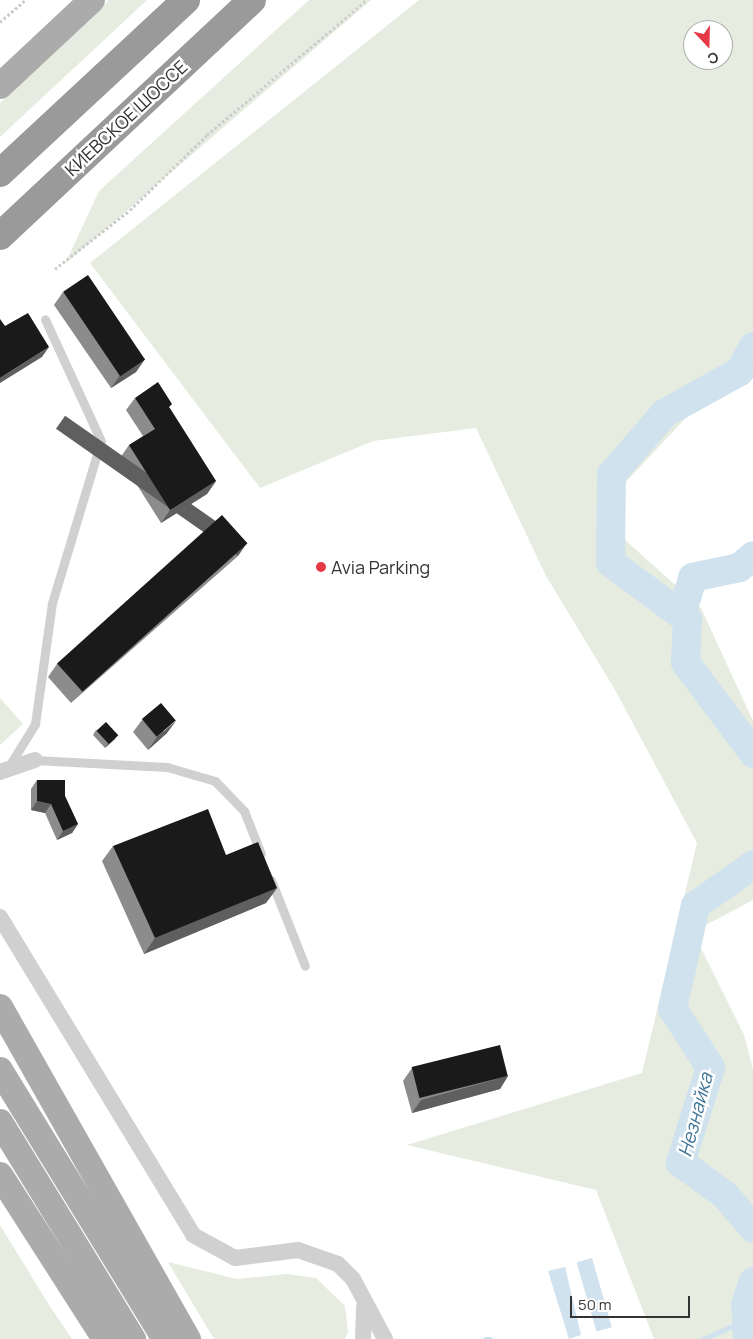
<!DOCTYPE html>
<html>
<head>
<meta charset="utf-8">
<style>
	body { margin:0 }
	#map { position:relative; width:753px; height:1339px; overflow:hidden; background:#fff; font-family:Manrope,sans-serif }
	div>[style] { position:absolute }
	.green>* { inset:0; background:#e6ecdf }
	.water>* { inset:0; background:#cfe2ee; transform-origin:0 0 }
	.stream>* { height:5px; margin:-2.5px; padding:0 2.5px; transform-origin:2.5px; border-radius:2.5px; background:#cfe2ee }
	.river>* { height:29px; margin:-14.5px; padding:0 14.5px; transform-origin:14.5px; border-radius:14.5px; background:#cfe2ee }
	.path>* { height:3px; margin-top:-1.5px; transform-origin:0; background:repeating-linear-gradient(90deg,#cdcdcd 0 2.5px,transparent 0 5px) }
	.lane>* { height:9px; margin:-4.5px; padding:0 4.5px; transform-origin:4.5px; border-radius:4.5px; background:#d0d0d0 }
	.street>* { height:16px; margin:-8px; padding:0 8px; transform-origin:8px; border-radius:8px; background:#d0d0d0 }
	.primary>* { height:26px; margin:-13px; padding:0 13px; transform-origin:13px; border-radius:13px; background:#ababab }
	.highway>* { height:28px; margin:-14px; padding:0 14px; transform-origin:14px; border-radius:14px; background:#9a9a9a }
	.wall>* { inset:0; background:#8c8c8c }
	.shaded-wall>* { inset:0; background:#5f5f5f; transform-origin:0 0 }
	.building>* { inset:0; background:#1a1a1a; transform-origin:0 0 }
	.dots>* { width:14px; height:14px; translate:-50% -50%; box-sizing:border-box; border:2px solid #fff; border-radius:50% }
	span { translate:-50% -50%; white-space:nowrap; text-align:center; line-height:1.15; -webkit-text-stroke:5px #fff; paint-order:stroke }
	.street-label { font-size:18px; color:#333 }
	.poi-label { font-size:18px; color:#333 }
	.left { translate:0 -50%; text-align:left }
	.water-label { font-size:19px; color:#3f7597; font-style:italic }
	.north { position:absolute; left:683px; top:20px; width:50px; height:50px; box-sizing:border-box; background:#fff; border:1px solid #adadad; border-radius:50%; rotate:159deg; font-size:14px; font-weight:700; line-height:20px; text-align:center; color:#333 }
	.north::after { content:''; display:block; margin:auto; width:18px; height:22px; background:#e63946; clip-path:polygon(50% 0,100% 100%,50% 72%,0 100%) }
	.scale { position:absolute; left:570px; top:1296px; width:120px; height:22px; box-sizing:border-box; border:2px solid #333; border-top:0; padding-left:6px; font-size:15px; line-height:18px; white-space:nowrap; color:#333; -webkit-text-stroke:4px #fff; paint-order:stroke }
</style>
</head>
<body>
<div id="map">
	<div class="green">
		<div style="clip-path:polygon(109px 0,147px 0,0 137px,0 103px)"></div>
		<div style="clip-path:polygon(309px 0,371px 0,65px 264px,99px 191px)"></div>
		<div style="clip-path:polygon(evenodd,419px 0,753px 0,753px 362px,709px 393px,596px 514px,701px 608px,753px 721px,753px 900px,693px 932px,744px 1035px,753px 1069px,753px 1339px,654px 1339px,596px 1190px,407px 1145px,642px 1073px,697px 843px,614px 688px,546px 576px,476px 428px,373px 441px,260px 488px,90px 263px,419px 0,693px 30px,723px 30px,723px 60px,693px 60px,693px 30px)"></div>
		<div style="clip-path:polygon(0 698px,23px 724px,0 745px)"></div>
		<div style="clip-path:polygon(0 1225px,49px 1305px,72px 1339px,0 1339px)"></div>
		<div style="clip-path:polygon(168px 1262px,237px 1279px,287px 1274px,316px 1278px,345px 1306px,348px 1332px,345px 1339px,214px 1339px)"></div>
	</div>
	<div class="water">
		<div style="left:592px;top:1258px;width:72px;height:16px;rotate:74deg"></div>
		<div style="clip-path:polygon(565px 1267px,581px 1335px,569px 1339px,548px 1271px)"></div>
	</div>
	<div class="stream">
		<div style="left:485px;top:1339px;width:5px"></div>
		<div style="left:703px;top:1339px;width:47px;rotate:-23.8deg"></div>
	</div>
	<div class="river">
		<div style="left:753px;top:346px;width:29px;rotate:119deg"></div>
		<div style="left:739px;top:371px;width:86px;rotate:150.8deg"></div>
		<div style="left:664px;top:413px;width:81px;rotate:131deg"></div>
		<div style="left:611px;top:474px;width:88px;rotate:90.7deg"></div>
		<div style="left:610px;top:562px;width:96px;rotate:36.5deg"></div>
		<div style="left:687px;top:619px;width:43px;rotate:92.7deg"></div>
		<div style="left:685px;top:662px;width:114px;rotate:53.2deg"></div>
		<div style="left:681px;top:614px;width:39px;rotate:-73deg"></div>
		<div style="left:692px;top:577px;width:48px;rotate:-12deg"></div>
		<div style="left:739px;top:567px;width:18px;rotate:-41deg"></div>
		<div style="left:753px;top:864px;width:71px;rotate:144.7deg"></div>
		<div style="left:695px;top:905px;width:106px;rotate:102.6deg"></div>
		<div style="left:672px;top:1008px;width:70px;rotate:57.2deg"></div>
		<div style="left:710px;top:1067px;width:100px;rotate:107.5deg"></div>
		<div style="left:680px;top:1162px;width:56px;rotate:36.3deg"></div>
		<div style="left:725px;top:1195px;width:43px;rotate:49.7deg"></div>
		<div style="left:747px;top:1339px;width:35px;rotate:-93deg"></div>
		<div style="left:745px;top:1304px;width:24px;rotate:-71deg"></div>
	</div>
	<div class="path">
		<div style="left:0;top:22px;width:33px;rotate:-41deg"></div>
		<div style="left:55px;top:269px;width:95px;rotate:-38.2deg"></div>
		<div style="left:130px;top:210px;width:107px;rotate:-44.2deg"></div>
		<div style="left:207px;top:135px;width:209px;rotate:-40.2deg"></div>
	</div>
	<div class="lane">
		<div style="left:35px;top:760px;width:132px;rotate:3deg"></div>
		<div style="left:167px;top:767px;width:50px;rotate:16.3deg"></div>
		<div style="left:215px;top:781px;width:42px;rotate:46deg"></div>
		<div style="left:244px;top:811px;width:46px;rotate:68.4deg"></div>
		<div style="left:9px;top:766px;width:49px;rotate:-58.2deg"></div>
		<div style="left:35px;top:724px;width:122px;rotate:-82deg"></div>
		<div style="left:52px;top:603px;width:169px;rotate:-73.2deg"></div>
		<div style="left:101px;top:441px;width:134px;rotate:-114.7deg"></div>
		<div style="left:271px;top:880px;width:92px;rotate:68.4deg"></div>
	</div>
	<div class="street">
		<div style="left:0;top:772px;width:37px;rotate:-19deg"></div>
		<div style="left:0;top:917px;width:372px;rotate:58.7deg"></div>
		<div style="left:193px;top:1235px;width:48px;rotate:28.7deg"></div>
		<div style="left:235px;top:1258px;width:64px;rotate:-7.2deg"></div>
		<div style="left:298px;top:1250px;width:42px;rotate:19.3deg"></div>
		<div style="left:338px;top:1264px;width:21px;rotate:45deg"></div>
		<div style="left:353px;top:1279px;width:68px;rotate:61.9deg"></div>
		<div style="left:363px;top:1339px;width:32px;rotate:-88deg"></div>
	</div>
	<div class="primary">
		<div style="left:0;top:86px;width:126px;rotate:-43.1deg"></div>
		<div style="left:0;top:1007px;width:382px;rotate:60.5deg"></div>
		<div style="left:0;top:1070px;width:316px;rotate:58.5deg"></div>
		<div style="left:0;top:1122px;width:255px;rotate:58.5deg"></div>
		<div style="left:0;top:1175px;width:195px;rotate:57.4deg"></div>
	</div>
	<div class="highway">
		<div style="left:0;top:173px;width:254px;rotate:-42.9deg"></div>
		<div style="left:0;top:236px;width:345px;rotate:-43.1deg"></div>
	</div>
	<div class="wall">
		<div style="clip-path:polygon(63px 292px,145px 359px,136px 372px,111px 388px,54px 305px)"></div>
		<div style="clip-path:polygon(135px 398px,170px 408px,216px 481px,207px 494px,161px 523px,120px 458px,129px 445px,143px 436px,126px 410px)"></div>
		<div style="clip-path:polygon(247px 543px,238px 556px,71px 703px,48px 677px,57px 664px)"></div>
		<div style="clip-path:polygon(142px 720px,167px 733px,148px 750px,133px 732px)"></div>
		<div style="clip-path:polygon(96px 730px,115px 739px,105px 748px,93px 735px)"></div>
		<div style="clip-path:polygon(37px 780px,65px 796px,78px 824px,72px 833px,57px 840px,45px 813px,31px 810px,31px 789px)"></div>
		<div style="clip-path:polygon(113px 846px,226px 855px,277px 888px,266px 903px,144px 954px,102px 861px)"></div>
		<div style="clip-path:polygon(412px 1068px,508px 1076px,500px 1089px,412px 1113px,403px 1081px)"></div>
	</div>
	<div class="shaded-wall">
		<div style="clip-path:polygon(49px 347px,42px 357px,0 383px,0 378px)"></div>
		<div style="clip-path:polygon(145px 359px,136px 372px,111px 388px,120px 375px)"></div>
		<div style="clip-path:polygon(216px 481px,207px 494px,161px 523px,170px 510px)"></div>
		<div style="left:247px;top:543px;width:16px;height:222px;rotate:125deg"></div>
		<div style="clip-path:polygon(176px 721px,167px 733px,148px 750px,157px 737px)"></div>
		<div style="clip-path:polygon(118px 735px,115px 739px,105px 748px,108px 744px)"></div>
		<div style="clip-path:polygon(37px 801px,51px 804px,45px 813px,31px 810px)"></div>
		<div style="clip-path:polygon(78px 824px,72px 833px,57px 840px,63px 831px)"></div>
		<div style="clip-path:polygon(277px 888px,266px 903px,144px 954px,155px 938px)"></div>
		<div style="clip-path:polygon(508px 1076px,500px 1089px,412px 1113px,421px 1100px)"></div>
	</div>
	<div class="building">
		<div style="left:88px;top:275px;width:102px;height:30px;rotate:56deg"></div>
		<div style="clip-path:polygon(28px 313px,49px 347px,0 378px,0 319px,5px 326px)"></div>
		<div style="clip-path:polygon(158px 382px,172px 404px,169px 407px,216px 481px,170px 510px,129px 445px,155px 429px,135px 398px)"></div>
		<div style="left:222px;top:515px;width:38px;height:222px;rotate:48deg"></div>
		<div style="left:161px;top:703px;width:23px;height:25px;rotate:50deg"></div>
		<div style="left:106px;top:722px;width:18px;height:13px;rotate:47deg"></div>
		<div style="clip-path:polygon(37px 780px,65px 780px,65px 796px,78px 824px,63px 831px,51px 804px,37px 801px)"></div>
		<div style="clip-path:polygon(208px 809px,226px 855px,258px 842px,277px 888px,155px 938px,113px 846px)"></div>
		<div style="left:500px;top:1045px;width:32px;height:91px;rotate:76deg"></div>
	</div>
	<div class="dots">
		<div style="left:321px;top:567px;background:#e63946"></div>
	</div>
	<div class="street-label">
		<span style="left:126px;top:118px;rotate:-43deg">КИЕВСКОЕ ШОССЕ</span>
	</div>
	<div class="poi-label">
		<span class="left" style="left:331px;top:567px">Avia Parking</span>
	</div>
	<div class="water-label">
		<span style="left:696px;top:1115px;rotate:-75deg">Незнайка</span>
	</div>
	<div class="north">С</div>
	<div class="scale">50 m</div>
</div>
</body>
</html>
